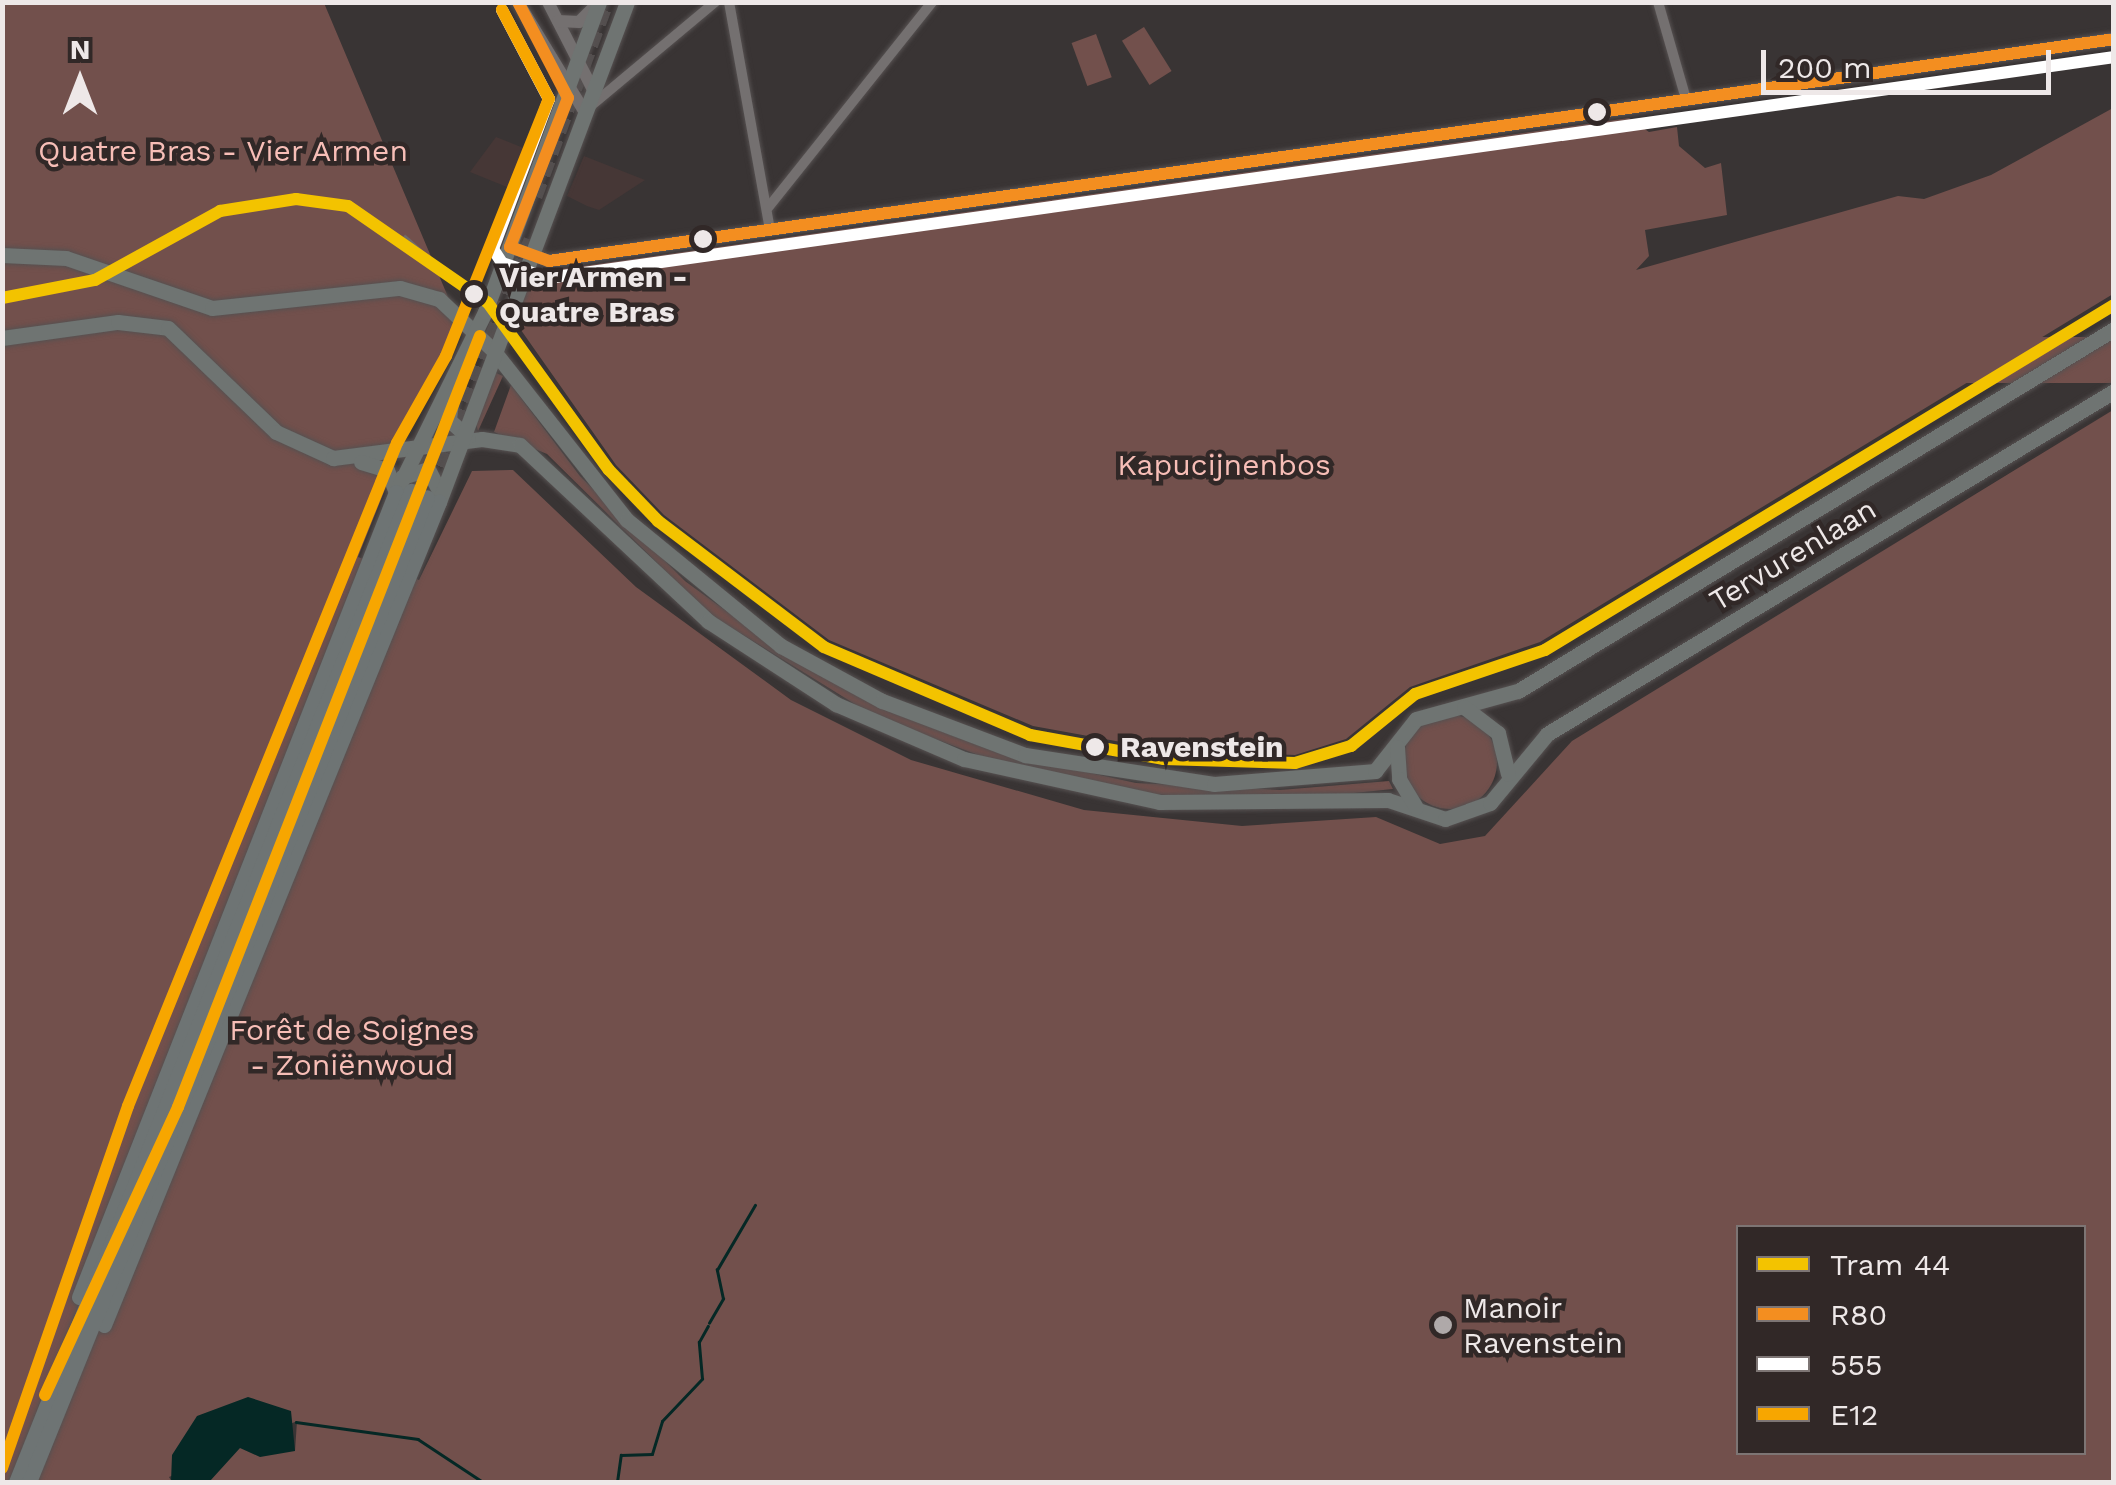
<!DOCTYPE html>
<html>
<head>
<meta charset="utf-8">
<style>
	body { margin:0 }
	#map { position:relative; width:2116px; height:1485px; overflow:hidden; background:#393434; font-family:"Work Sans",sans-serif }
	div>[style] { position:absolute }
	.built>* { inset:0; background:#463736 }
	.green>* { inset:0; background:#72504c; transform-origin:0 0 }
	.round { border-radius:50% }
	.water>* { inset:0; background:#052825 }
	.stream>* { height:2.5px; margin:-1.25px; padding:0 1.25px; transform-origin:1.25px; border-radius:1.25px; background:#052825 }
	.trunk-tunnel>* { height:15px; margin-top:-7.5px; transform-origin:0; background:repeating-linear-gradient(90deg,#544f4f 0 15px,transparent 0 23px) }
	.roads { filter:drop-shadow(0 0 2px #565151) drop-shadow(0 0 2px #565151) }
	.minor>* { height:10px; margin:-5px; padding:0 5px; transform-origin:5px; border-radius:5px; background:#747070 }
	.tertiary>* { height:12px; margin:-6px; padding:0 6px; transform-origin:6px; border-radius:6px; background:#747070 }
	.primary>* { height:15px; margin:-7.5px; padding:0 7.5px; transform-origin:7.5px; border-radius:7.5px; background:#6f7472 }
	.trunk>* { height:15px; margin:-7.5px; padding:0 7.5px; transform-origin:7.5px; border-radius:7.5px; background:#6e7474 }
	.tram>* { height:2.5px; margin:-1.25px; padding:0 1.25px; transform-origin:1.25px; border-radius:1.25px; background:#6f6b6b }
	.bus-1>* { height:12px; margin:-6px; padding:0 6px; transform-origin:6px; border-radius:6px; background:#f38e20 }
	.bus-2>* { height:12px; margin:-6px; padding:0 6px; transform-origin:6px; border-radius:6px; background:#fff }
	.bus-3>* { height:12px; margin:-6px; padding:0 6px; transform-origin:6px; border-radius:6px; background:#f7a600 }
	.tram-1>* { height:12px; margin:-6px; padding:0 6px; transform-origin:6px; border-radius:6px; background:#f3c300 }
	.dots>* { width:28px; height:28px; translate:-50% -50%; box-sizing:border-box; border:5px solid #312827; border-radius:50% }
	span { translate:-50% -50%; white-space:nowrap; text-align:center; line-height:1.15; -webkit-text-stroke:9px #312827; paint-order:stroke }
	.park-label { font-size:30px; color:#f7beb7 }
	.stop-label { font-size:30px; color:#eee8e8; font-weight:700 }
	.left { translate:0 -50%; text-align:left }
	.street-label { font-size:30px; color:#eee8e8 }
	.poi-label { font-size:30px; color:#eee8e8 }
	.frame { position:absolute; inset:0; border:5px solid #eee8e8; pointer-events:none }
	.legend { position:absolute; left:1736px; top:1225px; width:350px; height:230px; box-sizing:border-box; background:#312827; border:2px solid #7d7574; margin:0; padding:12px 18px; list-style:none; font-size:30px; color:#eee8e8 }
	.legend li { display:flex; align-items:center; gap:20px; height:50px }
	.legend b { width:50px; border:2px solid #7d7574 }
	.north { position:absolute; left:30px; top:30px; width:100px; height:100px; -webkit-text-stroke:8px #312827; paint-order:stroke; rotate:0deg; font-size:28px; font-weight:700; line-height:40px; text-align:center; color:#eee8e8 }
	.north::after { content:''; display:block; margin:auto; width:35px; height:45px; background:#eee8e8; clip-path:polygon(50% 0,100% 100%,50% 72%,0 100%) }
	.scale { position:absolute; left:1761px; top:50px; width:290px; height:45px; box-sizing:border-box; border:5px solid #eee8e8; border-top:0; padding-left:12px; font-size:30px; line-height:35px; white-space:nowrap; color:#eee8e8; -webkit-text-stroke:8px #312827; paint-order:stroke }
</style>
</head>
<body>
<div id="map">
	<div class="built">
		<div style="clip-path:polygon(496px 137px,531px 151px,517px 191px,470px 172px)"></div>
		<div style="clip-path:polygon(584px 156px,645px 180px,599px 210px,587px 206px,567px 196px)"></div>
	</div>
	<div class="green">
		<div style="clip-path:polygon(evenodd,3px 3px,324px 3px,462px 330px,410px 427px,358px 557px,419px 580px,472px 471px,513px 470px,636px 587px,791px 700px,911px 760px,1084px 810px,1242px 826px,1376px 817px,1440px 844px,1485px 836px,1572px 741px,2113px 410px,2113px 1482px,206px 1482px,239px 1448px,295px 1451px,297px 1421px,169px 1477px,172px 1482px,3px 1482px,3px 3px,1738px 1228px,2084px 1228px,2084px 1452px,1738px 1452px,1738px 1228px)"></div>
		<div style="left:1144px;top:27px;width:52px;height:26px;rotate:58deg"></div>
		<div style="left:1096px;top:34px;width:46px;height:26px;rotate:70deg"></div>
		<div style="clip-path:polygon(2113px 108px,2113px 294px,1540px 642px,1410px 687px,1346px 739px,1295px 755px,1165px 750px,1033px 726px,829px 640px,664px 515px,616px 465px,516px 323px,527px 289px,548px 271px,1629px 118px,1649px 132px,1677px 127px,1679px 146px,1705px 168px,1721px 163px,1727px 215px,1645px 230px,1649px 256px,1636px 270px,1898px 196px,1924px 199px,1991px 175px)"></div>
		<div style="left:2113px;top:337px;width:46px;height:719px;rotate:90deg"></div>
		<div style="clip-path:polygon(494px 372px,503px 376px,478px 431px,476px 424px)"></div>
		<div style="clip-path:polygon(511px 385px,580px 476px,685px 581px,791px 658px,891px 712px,995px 752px,1136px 783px,1280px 790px,1389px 781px,1393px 789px,1285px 800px,1144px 794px,1013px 768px,874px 716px,708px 613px,547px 454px,494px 432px)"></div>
		<div class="round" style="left:1403px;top:715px;width:94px;height:94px"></div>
	</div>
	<div class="water">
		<div style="clip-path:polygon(248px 1397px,291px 1411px,295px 1451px,260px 1457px,240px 1448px,210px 1481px,171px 1482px,172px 1455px,197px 1416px)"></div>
	</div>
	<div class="stream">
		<div style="left:709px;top:1323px;width:28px;rotate:-60deg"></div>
		<div style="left:723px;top:1299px;width:30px;rotate:-102deg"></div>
		<div style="left:717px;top:1270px;width:75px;rotate:-59.7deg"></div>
		<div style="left:296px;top:1422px;width:123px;rotate:7.9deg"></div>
		<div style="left:418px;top:1439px;width:78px;rotate:33.5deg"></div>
		<div style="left:617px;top:1482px;width:27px;rotate:-82deg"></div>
		<div style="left:621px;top:1455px;width:31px;rotate:-2deg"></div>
		<div style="left:652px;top:1454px;width:34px;rotate:-73deg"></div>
		<div style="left:662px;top:1421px;width:58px;rotate:-46.4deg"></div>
		<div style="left:702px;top:1379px;width:37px;rotate:-95deg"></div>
		<div style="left:699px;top:1342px;width:18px;rotate:-61deg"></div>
	</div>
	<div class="trunk-tunnel">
		<div style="left:535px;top:196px;width:202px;rotate:-69.8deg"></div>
		<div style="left:431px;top:487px;width:267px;rotate:-68deg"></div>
		<div style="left:411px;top:491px;width:97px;rotate:-66.3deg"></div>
	</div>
	<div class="roads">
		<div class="minor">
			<div style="left:729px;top:2px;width:231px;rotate:79.8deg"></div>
			<div style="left:1658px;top:2px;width:101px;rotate:73.9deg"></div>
			<div style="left:586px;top:110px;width:168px;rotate:-39.9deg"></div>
			<div style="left:767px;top:209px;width:265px;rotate:-51.4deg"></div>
		</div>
		<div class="tertiary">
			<div style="left:518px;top:2px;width:127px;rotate:58.8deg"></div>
			<div style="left:548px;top:2px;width:97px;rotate:62.9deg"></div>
			<div style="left:558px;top:21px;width:21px;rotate:3deg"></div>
			<div style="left:579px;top:22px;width:18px;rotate:-45deg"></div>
			<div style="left:510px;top:247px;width:41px;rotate:19.7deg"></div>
			<div style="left:549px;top:261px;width:1581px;rotate:-8.07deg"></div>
		</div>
		<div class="primary">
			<div style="left:2px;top:255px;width:64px;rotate:2.7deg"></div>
			<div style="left:66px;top:258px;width:154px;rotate:18.9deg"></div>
			<div style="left:212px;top:308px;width:189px;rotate:-6.1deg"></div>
			<div style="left:400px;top:288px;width:41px;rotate:15.8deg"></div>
			<div style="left:439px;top:299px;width:74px;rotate:43.4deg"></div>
			<div style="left:493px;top:350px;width:216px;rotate:51.8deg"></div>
			<div style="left:627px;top:520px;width:199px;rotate:39.3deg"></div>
			<div style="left:781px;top:646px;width:115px;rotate:28.6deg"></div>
			<div style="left:882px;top:701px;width:153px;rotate:20.7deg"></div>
			<div style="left:1025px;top:755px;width:191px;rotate:8.7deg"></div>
			<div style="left:1214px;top:784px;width:162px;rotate:-4.6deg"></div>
			<div style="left:1375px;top:771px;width:66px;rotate:-51.7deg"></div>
			<div style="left:1416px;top:719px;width:106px;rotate:-15.4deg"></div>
			<div style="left:1518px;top:691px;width:697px;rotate:-31.27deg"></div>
			<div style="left:2px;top:338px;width:117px;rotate:-7.9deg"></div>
			<div style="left:118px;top:322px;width:50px;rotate:6.8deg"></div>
			<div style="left:168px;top:328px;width:150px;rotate:43.9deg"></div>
			<div style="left:276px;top:432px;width:63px;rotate:24.5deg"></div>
			<div style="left:333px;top:458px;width:150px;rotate:-7.3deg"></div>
			<div style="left:482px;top:439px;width:38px;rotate:9deg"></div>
			<div style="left:520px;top:445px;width:258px;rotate:43.1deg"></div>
			<div style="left:708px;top:621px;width:153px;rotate:33deg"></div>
			<div style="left:836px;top:704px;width:139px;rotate:23.3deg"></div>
			<div style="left:964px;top:759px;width:200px;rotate:12.4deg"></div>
			<div style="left:1159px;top:802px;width:229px;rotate:-0.5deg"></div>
			<div style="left:1388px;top:800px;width:60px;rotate:18.4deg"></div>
			<div style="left:1445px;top:819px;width:48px;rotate:-19.6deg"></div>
			<div style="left:1490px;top:803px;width:89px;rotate:-50.4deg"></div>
			<div style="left:1547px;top:734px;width:663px;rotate:-31.17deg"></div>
			<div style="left:453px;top:386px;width:34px;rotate:97deg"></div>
			<div style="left:449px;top:420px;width:25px;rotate:42deg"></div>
			<div style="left:361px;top:462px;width:27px;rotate:17deg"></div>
			<div style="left:387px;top:470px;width:24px;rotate:68deg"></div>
			<div style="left:402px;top:477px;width:27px;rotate:-17deg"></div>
			<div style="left:428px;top:469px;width:27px;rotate:63deg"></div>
			<div style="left:396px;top:492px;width:201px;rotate:-63.7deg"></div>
			<div style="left:485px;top:312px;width:330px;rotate:-69.8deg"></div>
			<div style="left:439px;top:502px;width:534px;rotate:-69.39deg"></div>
			<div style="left:1464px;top:707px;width:43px;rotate:37.4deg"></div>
			<div style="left:1498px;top:733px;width:42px;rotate:76.3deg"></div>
			<div style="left:1397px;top:747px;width:32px;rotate:86deg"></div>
			<div style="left:1399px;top:779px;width:33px;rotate:59deg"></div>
		</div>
		<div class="trunk">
			<div style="left:79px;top:1297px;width:865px;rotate:-68.51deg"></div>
			<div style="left:104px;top:1325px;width:889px;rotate:-67.85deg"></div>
			<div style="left:16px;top:1482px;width:1067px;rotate:-68.27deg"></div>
			<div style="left:29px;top:1482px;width:1062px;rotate:-68deg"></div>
		</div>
	</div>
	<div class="tram">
		<div style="left:405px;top:236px;width:38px;rotate:42deg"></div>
	</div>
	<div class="bus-1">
		<div style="left:518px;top:2px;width:108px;rotate:62.5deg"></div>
		<div style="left:568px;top:98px;width:160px;rotate:111.3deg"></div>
		<div style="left:510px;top:247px;width:41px;rotate:19.7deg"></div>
		<div style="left:549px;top:261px;width:1581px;rotate:-8.07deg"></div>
	</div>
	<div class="bus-2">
		<div style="left:502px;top:10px;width:101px;rotate:62.2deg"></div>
		<div style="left:549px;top:99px;width:160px;rotate:110.5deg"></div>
		<div style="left:493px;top:249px;width:17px;rotate:57deg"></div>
		<div style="left:502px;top:263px;width:48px;rotate:18.1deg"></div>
		<div style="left:548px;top:278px;width:1582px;rotate:-8.03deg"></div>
	</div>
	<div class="bus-3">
		<div style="left:45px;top:1395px;width:317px;rotate:-65.2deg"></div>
		<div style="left:178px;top:1107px;width:828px;rotate:-68.61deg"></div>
		<div style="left:2px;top:1468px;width:383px;rotate:-70.8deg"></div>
		<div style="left:128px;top:1106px;width:715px;rotate:-67.92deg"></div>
		<div style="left:397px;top:443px;width:100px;rotate:-60.6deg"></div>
		<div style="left:446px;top:356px;width:277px;rotate:-68.2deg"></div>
		<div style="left:549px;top:99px;width:101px;rotate:-117.8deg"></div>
	</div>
	<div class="tram-1">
		<div style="left:2px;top:298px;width:95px;rotate:-11deg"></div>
		<div style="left:95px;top:280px;width:143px;rotate:-28.9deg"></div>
		<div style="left:220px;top:211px;width:77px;rotate:-9deg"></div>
		<div style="left:296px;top:199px;width:52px;rotate:7.7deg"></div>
		<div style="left:348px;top:206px;width:170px;rotate:34.7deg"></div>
		<div style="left:488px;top:303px;width:206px;rotate:54.1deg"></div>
		<div style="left:609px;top:470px;width:71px;rotate:46.1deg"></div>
		<div style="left:658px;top:521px;width:208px;rotate:37.2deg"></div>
		<div style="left:824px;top:647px;width:224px;rotate:23.1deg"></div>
		<div style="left:1030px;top:735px;width:136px;rotate:10.2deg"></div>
		<div style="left:1164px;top:759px;width:131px;rotate:1.7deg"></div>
		<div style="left:1295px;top:763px;width:59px;rotate:-16.9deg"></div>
		<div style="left:1351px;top:746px;width:82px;rotate:-39.1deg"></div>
		<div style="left:1415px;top:694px;width:137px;rotate:-18.7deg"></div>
		<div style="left:1545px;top:650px;width:665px;rotate:-31.23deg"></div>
	</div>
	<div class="dots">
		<div style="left:1597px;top:112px;background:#eee8e8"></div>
		<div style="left:703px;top:239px;background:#eee8e8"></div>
		<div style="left:474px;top:294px;background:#eee8e8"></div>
		<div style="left:1095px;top:747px;background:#eee8e8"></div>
		<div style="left:1443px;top:1325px;background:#afa9a9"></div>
	</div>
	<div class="park-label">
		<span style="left:223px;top:151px">Quatre Bras - Vier Armen</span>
		<span style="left:1224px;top:465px">Kapucijnenbos</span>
		<span style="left:352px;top:1047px">Forêt de Soignes<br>- Zoniënwoud</span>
	</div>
	<div class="stop-label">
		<span class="left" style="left:499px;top:294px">Vier Armen -<br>Quatre Bras</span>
		<span class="left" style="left:1120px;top:747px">Ravenstein</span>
	</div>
	<div class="street-label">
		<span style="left:1793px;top:555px;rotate:-31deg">Tervurenlaan</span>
	</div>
	<div class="poi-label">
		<span class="left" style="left:1463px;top:1325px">Manoir<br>Ravenstein</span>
	</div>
	<div class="frame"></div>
	<ul class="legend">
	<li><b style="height:12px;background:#f3c300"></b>Tram 44</li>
	<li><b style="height:12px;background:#f38e20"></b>R80</li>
	<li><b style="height:12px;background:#fff"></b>555</li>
	<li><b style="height:12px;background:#f7a600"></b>E12</li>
	</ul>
	<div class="north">N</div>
	<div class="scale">200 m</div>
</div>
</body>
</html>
